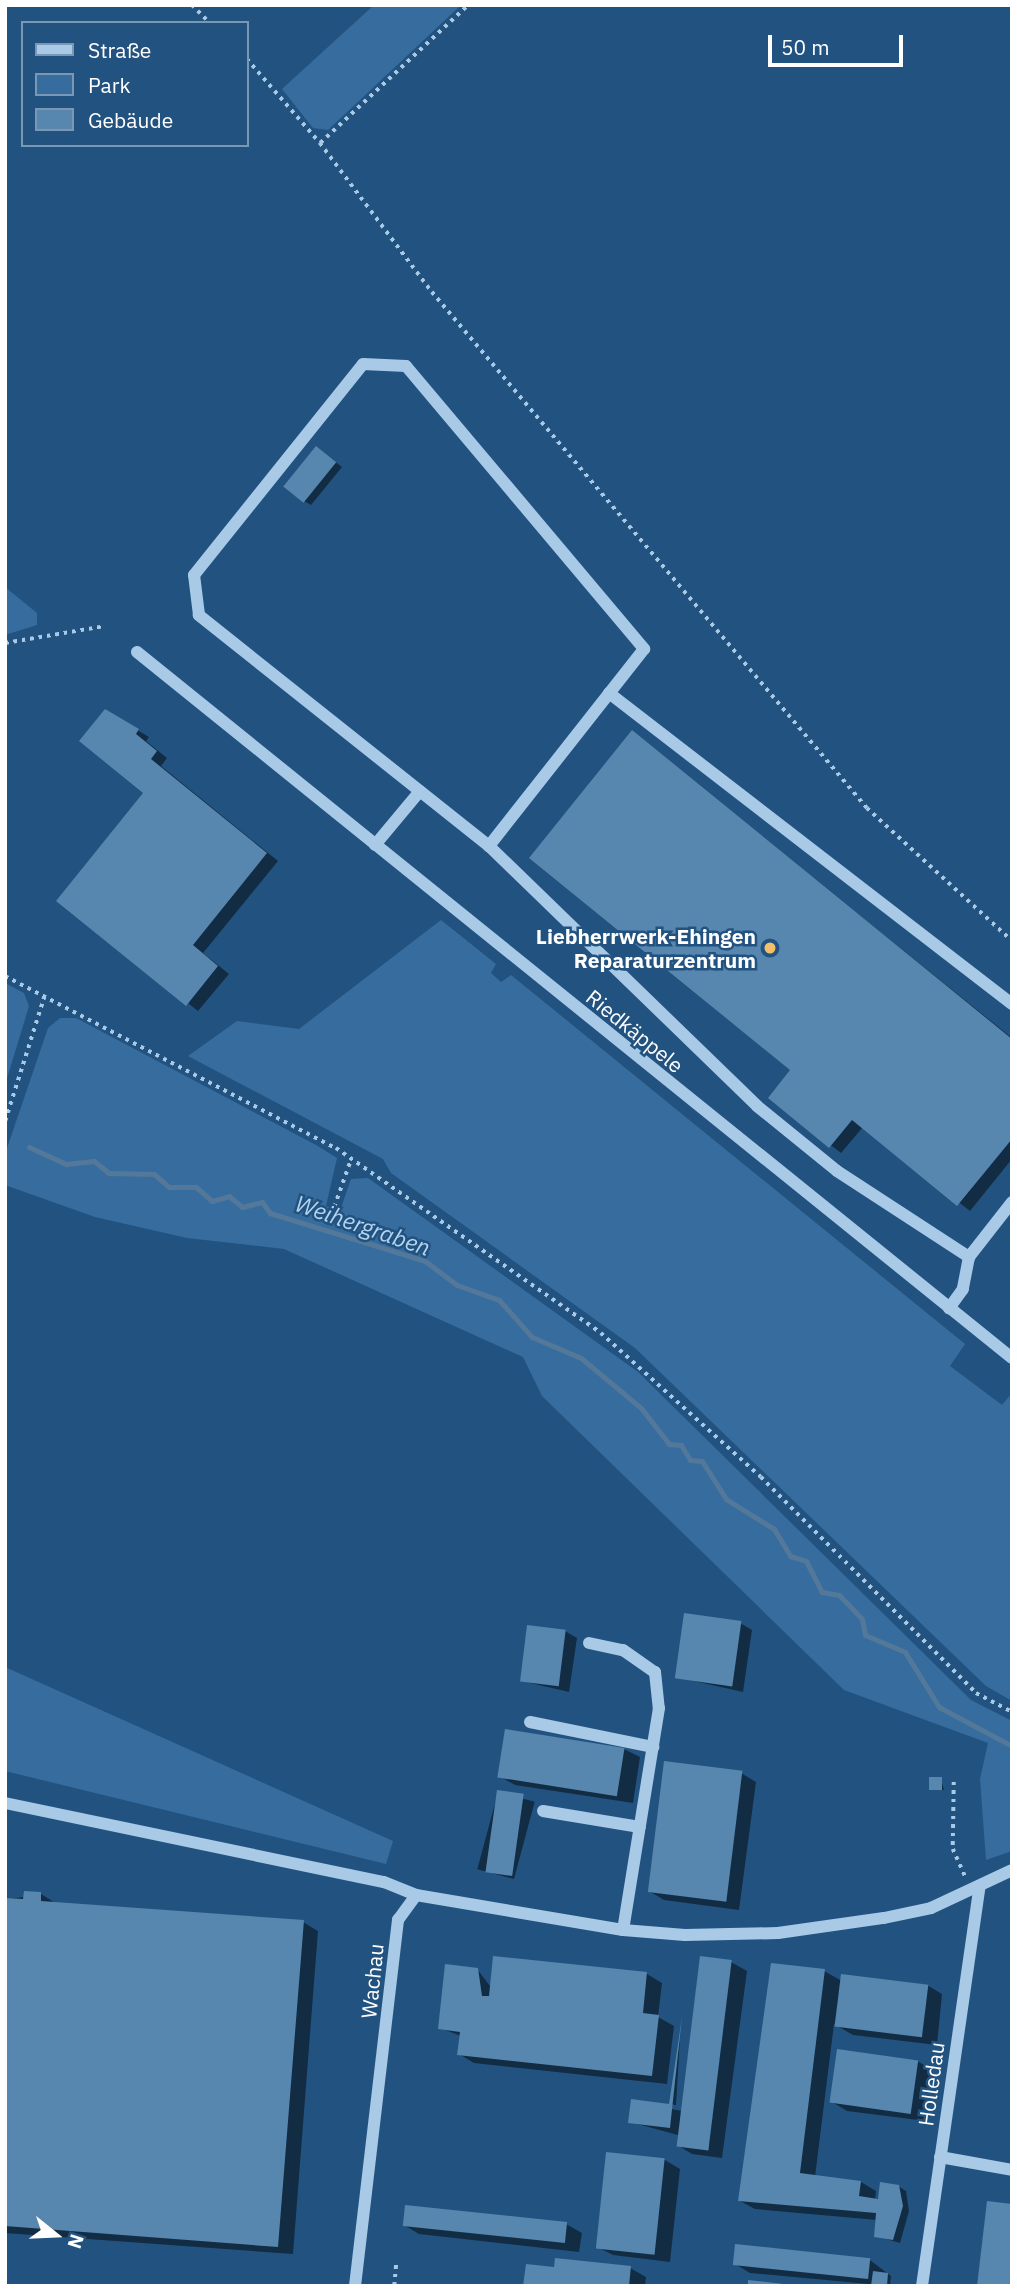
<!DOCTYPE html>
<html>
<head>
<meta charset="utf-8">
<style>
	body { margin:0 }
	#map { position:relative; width:1017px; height:2291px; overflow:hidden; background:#225380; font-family:"IBM Plex Sans",sans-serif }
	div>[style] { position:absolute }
	.green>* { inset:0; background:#366d9e }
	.shadow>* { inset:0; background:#0007; transform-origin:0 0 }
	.stream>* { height:5px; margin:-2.5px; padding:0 2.5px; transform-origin:2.5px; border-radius:2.5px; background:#547899 }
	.building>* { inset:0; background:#5786af; transform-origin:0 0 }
	.path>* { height:3.5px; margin-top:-1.75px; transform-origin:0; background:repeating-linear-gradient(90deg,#a8cae7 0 3.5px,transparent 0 8.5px) }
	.minor>* { height:12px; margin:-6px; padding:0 6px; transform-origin:6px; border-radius:6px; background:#a8cae7 }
	.dots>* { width:19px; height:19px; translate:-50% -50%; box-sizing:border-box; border:4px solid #225380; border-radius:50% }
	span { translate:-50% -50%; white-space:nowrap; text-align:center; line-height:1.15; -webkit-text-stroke:5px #225380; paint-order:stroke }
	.poi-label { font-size:21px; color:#fff; font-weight:700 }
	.right { translate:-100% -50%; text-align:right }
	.street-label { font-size:21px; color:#fff }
	.water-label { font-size:23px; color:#b3d4ef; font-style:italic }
	.frame { position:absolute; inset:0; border:7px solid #fff; pointer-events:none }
	.legend { position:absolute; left:21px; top:21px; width:228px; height:126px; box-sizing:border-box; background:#225380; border:2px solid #7a98b3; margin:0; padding:9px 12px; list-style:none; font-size:21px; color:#fff }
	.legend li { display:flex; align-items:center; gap:14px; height:35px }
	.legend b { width:35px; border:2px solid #7a98b3 }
	.north { position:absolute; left:21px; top:2200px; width:70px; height:70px; -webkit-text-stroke:5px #225380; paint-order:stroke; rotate:108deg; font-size:19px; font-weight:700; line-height:28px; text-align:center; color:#fff }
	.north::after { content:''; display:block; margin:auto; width:24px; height:32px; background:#fff; clip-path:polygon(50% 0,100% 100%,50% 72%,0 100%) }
	.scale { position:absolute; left:768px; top:35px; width:135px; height:32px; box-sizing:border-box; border:4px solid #fff; border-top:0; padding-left:9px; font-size:21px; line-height:24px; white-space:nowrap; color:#fff; -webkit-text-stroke:5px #225380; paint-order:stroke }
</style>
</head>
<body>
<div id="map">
	<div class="green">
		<div style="clip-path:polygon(374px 5px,461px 5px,328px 130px,313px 128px,282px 89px)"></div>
		<div style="clip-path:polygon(5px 587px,37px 613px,37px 625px,5px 635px)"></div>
		<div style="clip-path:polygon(441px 920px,496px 964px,491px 973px,501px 982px,511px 975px,965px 1344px,950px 1366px,1002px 1405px,1012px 1393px,1012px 1701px,986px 1686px,635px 1348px,391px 1173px,383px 1159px,188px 1056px,237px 1021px,299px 1029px)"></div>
		<div style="clip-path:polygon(5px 983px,24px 993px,29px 1006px,5px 1085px)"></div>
		<div style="clip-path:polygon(60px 1018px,76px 1018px,316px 1145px,337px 1158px,326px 1206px,340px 1211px,351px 1179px,368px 1178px,638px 1372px,971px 1700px,1012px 1721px,1012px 1851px,986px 1860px,980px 1779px,988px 1743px,844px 1690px,542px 1396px,523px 1357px,284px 1249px,187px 1238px,95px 1217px,5px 1185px,5px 1154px,48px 1028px)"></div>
		<div style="clip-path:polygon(5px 1667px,393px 1841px,386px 1864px,5px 1771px)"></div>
	</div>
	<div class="shadow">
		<div style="clip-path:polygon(317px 448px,342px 467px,311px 505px,304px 501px)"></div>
		<div style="clip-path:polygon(105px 711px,149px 737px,146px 741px,167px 758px,161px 766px,278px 861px,203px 953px,229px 974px,198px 1011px,58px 900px,145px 793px)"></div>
		<div style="clip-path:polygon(633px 733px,1012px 1038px,1012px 1159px,970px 1211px,863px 1127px,841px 1153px,770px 1098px,793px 1070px)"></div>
		<div style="clip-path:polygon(740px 1623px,752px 1630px,743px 1692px,676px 1677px)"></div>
		<div style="clip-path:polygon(565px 1631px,577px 1638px,569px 1692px,522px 1681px)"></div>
		<div style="clip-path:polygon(624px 1749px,640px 1757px,633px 1803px,515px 1785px,499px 1776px)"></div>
		<div style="clip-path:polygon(741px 1773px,756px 1782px,739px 1910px,664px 1900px,649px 1891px)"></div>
		<div style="clip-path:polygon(941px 1779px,944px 1790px,931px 1789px)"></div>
		<div style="left:498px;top:1792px;width:38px;height:80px;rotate:15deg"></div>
		<div style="clip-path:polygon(41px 1894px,57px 1904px,303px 1922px,318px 1931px,293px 2254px,5px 2233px,5px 1900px)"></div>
		<div style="clip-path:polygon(731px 1962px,747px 1971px,722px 2158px,692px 2154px,677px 2145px,678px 2135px,630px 2122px,632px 2101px,682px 2111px)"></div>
		<div style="clip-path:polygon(477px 1969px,490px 1986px,647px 1974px,662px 1983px,658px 2017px,674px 2026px,667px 2084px,474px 2063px,459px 2054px,461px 2036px,440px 2028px)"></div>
		<div style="clip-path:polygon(824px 1971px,842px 1981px,927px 1985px,942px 1994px,937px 2045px,853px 2035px,834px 2024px,815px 2177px,861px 2182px,876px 2191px,875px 2200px,898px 2186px,906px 2191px,909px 2211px,900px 2243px,876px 2236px,877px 2220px,755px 2209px,740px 2201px)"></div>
		<div style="clip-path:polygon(680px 2038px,676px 2105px,674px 2105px,671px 2103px)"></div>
		<div style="clip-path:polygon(917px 2061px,933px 2070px,926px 2121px,847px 2111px,832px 2102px)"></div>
		<div style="clip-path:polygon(607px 2154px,665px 2160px,680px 2169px,670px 2262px,613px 2255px,597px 2247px)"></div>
		<div style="clip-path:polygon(566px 2224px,582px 2233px,579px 2252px,419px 2234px,404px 2225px)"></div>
		<div style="clip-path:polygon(737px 2246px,870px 2260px,891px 2276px,890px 2286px,750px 2273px,735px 2264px)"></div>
		<div style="clip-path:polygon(556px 2268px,630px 2268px,646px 2277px,645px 2286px,525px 2286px)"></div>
	</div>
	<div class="stream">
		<div style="left:29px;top:1147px;width:41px;rotate:24.7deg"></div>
		<div style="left:66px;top:1164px;width:28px;rotate:-6deg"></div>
		<div style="left:94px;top:1161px;width:19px;rotate:39deg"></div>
		<div style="left:109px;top:1173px;width:45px;rotate:1.3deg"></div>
		<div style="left:154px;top:1174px;width:20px;rotate:41deg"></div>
		<div style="left:169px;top:1187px;width:27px"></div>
		<div style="left:196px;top:1187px;width:21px;rotate:41deg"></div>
		<div style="left:212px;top:1201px;width:18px;rotate:-16deg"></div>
		<div style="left:229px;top:1196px;width:17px;rotate:40deg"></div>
		<div style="left:242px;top:1207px;width:21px;rotate:-14deg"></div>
		<div style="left:262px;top:1202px;width:14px;rotate:54deg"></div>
		<div style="left:270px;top:1213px;width:162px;rotate:17.2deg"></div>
		<div style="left:425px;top:1261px;width:40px;rotate:37deg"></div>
		<div style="left:457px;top:1285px;width:45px;rotate:19.7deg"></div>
		<div style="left:499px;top:1300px;width:50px;rotate:48.3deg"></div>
		<div style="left:532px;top:1337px;width:53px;rotate:23.2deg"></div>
		<div style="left:581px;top:1358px;width:78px;rotate:39.8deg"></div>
		<div style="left:641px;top:1408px;width:46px;rotate:52.1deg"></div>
		<div style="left:669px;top:1444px;width:12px;rotate:5deg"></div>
		<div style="left:681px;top:1445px;width:17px;rotate:59deg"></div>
		<div style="left:690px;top:1460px;width:12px;rotate:5deg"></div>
		<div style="left:702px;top:1461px;width:45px;rotate:57.7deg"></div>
		<div style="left:726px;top:1499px;width:57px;rotate:32deg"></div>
		<div style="left:774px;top:1529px;width:31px;rotate:59deg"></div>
		<div style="left:790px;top:1556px;width:17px;rotate:17deg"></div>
		<div style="left:806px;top:1561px;width:35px;rotate:63deg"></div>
		<div style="left:822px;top:1592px;width:17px;rotate:10deg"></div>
		<div style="left:839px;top:1595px;width:33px;rotate:46deg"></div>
		<div style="left:862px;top:1619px;width:16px;rotate:79deg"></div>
		<div style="left:865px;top:1635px;width:43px;rotate:23deg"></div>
		<div style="left:905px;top:1652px;width:65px;rotate:58.3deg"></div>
		<div style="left:939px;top:1707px;width:83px;rotate:28.1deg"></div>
	</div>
	<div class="building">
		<div style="left:316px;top:446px;width:26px;height:52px;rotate:39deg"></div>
		<div style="clip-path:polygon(105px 709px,139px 729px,136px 734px,157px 751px,151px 759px,267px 853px,193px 945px,218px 966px,186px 1006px,56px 901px,143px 793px,79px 741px)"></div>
		<div style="clip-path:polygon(632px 730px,1012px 1039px,1012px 1139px,957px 1206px,852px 1120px,829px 1148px,768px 1098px,790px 1070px,529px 858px)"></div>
		<div style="left:684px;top:1613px;width:58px;height:66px;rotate:8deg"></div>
		<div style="left:527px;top:1625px;width:39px;height:57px;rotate:7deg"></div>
		<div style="left:505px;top:1729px;width:121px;height:49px;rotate:9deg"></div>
		<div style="left:664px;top:1761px;width:79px;height:132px;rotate:7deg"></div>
		<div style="left:929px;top:1777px;width:13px;height:13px"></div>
		<div style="left:497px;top:1790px;width:27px;height:83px;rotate:8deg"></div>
		<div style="clip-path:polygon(24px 1891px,41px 1892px,41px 1901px,304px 1920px,278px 2247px,5px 2226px,5px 1898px,23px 1899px)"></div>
		<div style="clip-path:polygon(493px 1956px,647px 1972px,643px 2013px,659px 2015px,652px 2076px,457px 2055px,460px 2032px,438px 2029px,445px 1964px,478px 1968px,482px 1996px,489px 1996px)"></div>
		<div style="left:700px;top:1956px;width:32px;height:192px;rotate:7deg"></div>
		<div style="clip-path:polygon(771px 1963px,825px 1969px,800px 2173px,861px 2181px,859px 2196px,878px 2199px,880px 2182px,899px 2185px,903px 2206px,893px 2240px,874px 2237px,876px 2213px,738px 2201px)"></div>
		<div style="left:841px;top:1974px;width:88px;height:53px;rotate:7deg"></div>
		<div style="clip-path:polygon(682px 2017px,670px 2128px,628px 2123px,631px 2099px,669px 2104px)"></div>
		<div style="left:837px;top:2049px;width:82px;height:54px;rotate:8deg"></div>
		<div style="left:606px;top:2152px;width:59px;height:97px;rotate:6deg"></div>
		<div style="clip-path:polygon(987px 2201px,1012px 2204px,1012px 2286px,977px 2286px)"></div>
		<div style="left:405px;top:2205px;width:163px;height:21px;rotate:6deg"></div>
		<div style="left:735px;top:2244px;width:136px;height:21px;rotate:6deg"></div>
		<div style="clip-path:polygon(555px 2258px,631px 2266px,629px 2286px,523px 2286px,526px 2264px,554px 2267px)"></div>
		<div style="clip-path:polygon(873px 2271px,888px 2273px,887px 2286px,871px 2286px)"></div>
		<div style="clip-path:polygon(748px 2280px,784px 2284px,784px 2286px,748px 2286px)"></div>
	</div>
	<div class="path">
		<div style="left:192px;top:5px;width:25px;rotate:45deg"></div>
		<div style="left:247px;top:59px;width:111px;rotate:49deg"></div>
		<div style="left:320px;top:143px;width:186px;rotate:53.1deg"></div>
		<div style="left:432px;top:292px;width:675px;rotate:49.87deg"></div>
		<div style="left:867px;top:808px;width:197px;rotate:42.5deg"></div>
		<div style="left:320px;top:143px;width:202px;rotate:-43deg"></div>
		<div style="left:5px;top:643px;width:101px;rotate:-9.6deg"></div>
		<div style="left:5px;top:976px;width:373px;rotate:27.5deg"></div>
		<div style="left:336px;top:1148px;width:323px;rotate:34.9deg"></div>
		<div style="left:601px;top:1333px;width:215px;rotate:42deg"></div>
		<div style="left:761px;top:1477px;width:305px;rotate:45.1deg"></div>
		<div style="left:976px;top:1693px;width:41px;rotate:27.8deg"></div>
		<div style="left:5px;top:1121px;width:130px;rotate:-72.5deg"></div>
		<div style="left:334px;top:1207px;width:51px;rotate:-70.5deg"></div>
		<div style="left:954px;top:1782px;width:67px;rotate:90.9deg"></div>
		<div style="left:953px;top:1849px;width:30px;rotate:66deg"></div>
		<div style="left:394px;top:2286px;width:21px;rotate:-85deg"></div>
	</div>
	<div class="minor">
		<div style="left:363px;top:364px;width:43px;rotate:2.7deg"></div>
		<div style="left:406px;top:366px;width:370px;rotate:49.9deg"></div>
		<div style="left:644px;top:649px;width:251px;rotate:128.2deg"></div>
		<div style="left:489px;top:846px;width:371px;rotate:-141.5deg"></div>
		<div style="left:199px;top:615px;width:40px;rotate:-97.1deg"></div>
		<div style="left:194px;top:575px;width:270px;rotate:-51.3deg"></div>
		<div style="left:137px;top:652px;width:1124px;rotate:38.9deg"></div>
		<div style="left:609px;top:693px;width:509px;rotate:37.66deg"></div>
		<div style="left:375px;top:845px;width:70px;rotate:-50.2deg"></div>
		<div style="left:489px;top:846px;width:373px;rotate:44.1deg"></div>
		<div style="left:757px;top:1106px;width:103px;rotate:39.1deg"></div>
		<div style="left:837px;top:1171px;width:158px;rotate:33.1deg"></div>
		<div style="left:969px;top:1257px;width:33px;rotate:101deg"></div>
		<div style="left:963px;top:1289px;width:24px;rotate:126deg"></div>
		<div style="left:969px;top:1257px;width:70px;rotate:-52deg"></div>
		<div style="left:589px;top:1643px;width:35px;rotate:12deg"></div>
		<div style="left:623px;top:1650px;width:39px;rotate:35deg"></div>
		<div style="left:655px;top:1672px;width:36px;rotate:84deg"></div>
		<div style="left:659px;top:1708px;width:225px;rotate:99.2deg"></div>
		<div style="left:530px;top:1722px;width:126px;rotate:11.5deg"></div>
		<div style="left:5px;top:1803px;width:387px;rotate:11.8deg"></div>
		<div style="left:384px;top:1882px;width:35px;rotate:22deg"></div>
		<div style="left:416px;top:1895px;width:210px;rotate:9.6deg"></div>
		<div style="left:623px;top:1930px;width:62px;rotate:4.6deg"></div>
		<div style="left:685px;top:1935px;width:93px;rotate:-1.2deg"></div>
		<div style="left:778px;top:1933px;width:107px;rotate:-8.1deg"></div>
		<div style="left:884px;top:1918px;width:48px;rotate:-12deg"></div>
		<div style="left:931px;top:1908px;width:89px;rotate:-25.1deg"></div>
		<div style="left:543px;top:1811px;width:98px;rotate:9.4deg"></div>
		<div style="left:940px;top:2157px;width:73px;rotate:10.2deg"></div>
		<div style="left:355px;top:2286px;width:369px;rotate:-83.3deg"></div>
		<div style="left:398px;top:1920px;width:31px;rotate:-54deg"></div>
		<div style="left:922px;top:2286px;width:401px;rotate:-81.8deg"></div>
	</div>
	<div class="dots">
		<div style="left:770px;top:948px;background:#f3bf6a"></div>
	</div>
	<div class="poi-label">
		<span class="right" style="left:756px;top:948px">Liebherrwerk-Ehingen<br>Reparaturzentrum</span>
	</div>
	<div class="street-label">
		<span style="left:635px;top:1031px;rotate:39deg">Riedkäppele</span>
		<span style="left:372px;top:1981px;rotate:-84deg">Wachau</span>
		<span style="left:931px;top:2084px;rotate:-82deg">Holledau</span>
	</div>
	<div class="water-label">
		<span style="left:363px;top:1225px;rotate:19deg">Weihergraben</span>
	</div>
	<div class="frame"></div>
	<ul class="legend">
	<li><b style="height:9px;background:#a8cae7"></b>Straße</li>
	<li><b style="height:19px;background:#366d9e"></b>Park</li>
	<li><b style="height:19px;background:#5786af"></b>Gebäude</li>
	</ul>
	<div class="north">N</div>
	<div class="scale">50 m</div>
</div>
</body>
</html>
